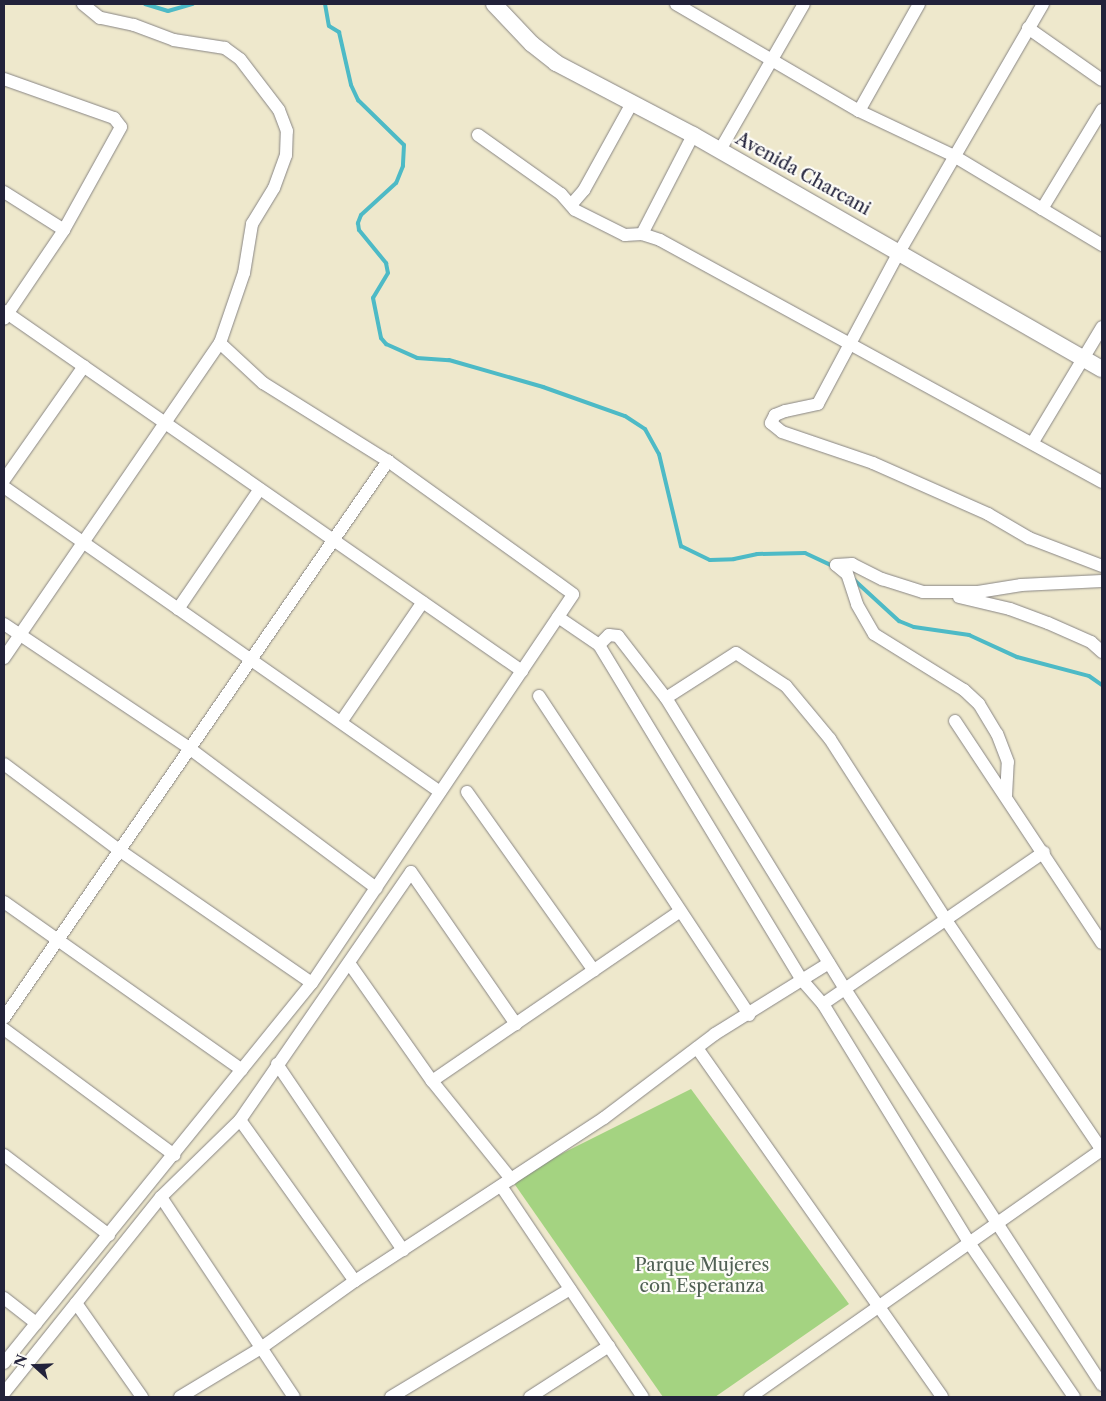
<!DOCTYPE html>
<html>
<head>
<meta charset="utf-8">
<style>
	body { margin:0 }
	#map { position:relative; width:1106px; height:1401px; overflow:hidden; background:#eee8cc; font-family:"Libre Caslon Text",serif }
	div>[style] { position:absolute }
	.green>* { inset:0; background:#a4d381 }
	.stream>* { height:4px; margin:-2px; padding:0 2px; transform-origin:2px; border-radius:2px; background:#4dbac6 }
	.roads { filter:drop-shadow(0 0 1px #888584) drop-shadow(0 0 1px #888584) }
	.minor>* { height:12px; margin:-6px; padding:0 6px; transform-origin:6px; border-radius:6px; background:#fff }
	.major>* { height:16px; margin:-8px; padding:0 8px; transform-origin:8px; border-radius:8px; background:#fff }
	span { translate:-50% -50%; white-space:nowrap; text-align:center; line-height:1.15; -webkit-text-stroke:4.5px #fdfcf7; paint-order:stroke }
	.street-label { font-size:18px; color:#22223b }
	.park-label { font-size:18px; color:#506054 }
	.frame { position:absolute; inset:0; border:5px solid #22223b; pointer-events:none }
	.north { position:absolute; left:10px; top:1341px; width:50px; height:50px; -webkit-text-stroke:4px #fdfcf7; paint-order:stroke; rotate:290deg; font-size:14px; font-weight:700; line-height:20px; text-align:center; color:#22223b }
	.north::after { content:''; display:block; margin:auto; width:18px; height:22px; background:#22223b; clip-path:polygon(50% 0,100% 100%,50% 72%,0 100%) }
</style>
</head>
<body>
<div id="map">
	<div class="green">
		<div style="clip-path:polygon(691px 1089px,849px 1304px,715px 1397px,663px 1397px,511px 1179px)"></div>
	</div>
	<div class="stream">
		<div style="left:145px;top:4px;width:24px;rotate:17deg"></div>
		<div style="left:168px;top:11px;width:26px;rotate:-16deg"></div>
		<div style="left:325px;top:4px;width:22px;rotate:80deg"></div>
		<div style="left:329px;top:26px;width:12px;rotate:31deg"></div>
		<div style="left:339px;top:32px;width:54px;rotate:77.2deg"></div>
		<div style="left:351px;top:85px;width:17px;rotate:65deg"></div>
		<div style="left:358px;top:100px;width:64px;rotate:44.4deg"></div>
		<div style="left:404px;top:145px;width:21px;rotate:93deg"></div>
		<div style="left:403px;top:166px;width:18px;rotate:112deg"></div>
		<div style="left:396px;top:183px;width:47px;rotate:137.6deg"></div>
		<div style="left:361px;top:215px;width:9px;rotate:111deg"></div>
		<div style="left:358px;top:223px;width:7px;rotate:82deg"></div>
		<div style="left:359px;top:230px;width:43px;rotate:50.7deg"></div>
		<div style="left:386px;top:263px;width:10px;rotate:79deg"></div>
		<div style="left:388px;top:273px;width:29px;rotate:121deg"></div>
		<div style="left:373px;top:298px;width:41px;rotate:78.7deg"></div>
		<div style="left:381px;top:338px;width:8px;rotate:50deg"></div>
		<div style="left:386px;top:344px;width:34px;rotate:24deg"></div>
		<div style="left:417px;top:358px;width:32px;rotate:4deg"></div>
		<div style="left:449px;top:360px;width:98px;rotate:16deg"></div>
		<div style="left:543px;top:387px;width:87px;rotate:19.5deg"></div>
		<div style="left:625px;top:416px;width:24px;rotate:33deg"></div>
		<div style="left:645px;top:429px;width:29px;rotate:61deg"></div>
		<div style="left:659px;top:454px;width:95px;rotate:76.6deg"></div>
		<div style="left:681px;top:546px;width:32px;rotate:26deg"></div>
		<div style="left:710px;top:560px;width:24px;rotate:-2deg"></div>
		<div style="left:734px;top:559px;width:24px;rotate:-12deg"></div>
		<div style="left:757px;top:554px;width:48px;rotate:-1.2deg"></div>
		<div style="left:805px;top:553px;width:31px;rotate:25deg"></div>
		<div style="left:852px;top:578px;width:64px;rotate:42.5deg"></div>
		<div style="left:899px;top:621px;width:16px;rotate:22deg"></div>
		<div style="left:914px;top:627px;width:56px;rotate:8.3deg"></div>
		<div style="left:969px;top:635px;width:53px;rotate:24.6deg"></div>
		<div style="left:1017px;top:657px;width:74px;rotate:14.8deg"></div>
		<div style="left:1089px;top:676px;width:16px;rotate:35deg"></div>
	</div>
	<div class="roads">
		<div class="minor">
			<div style="left:676px;top:4px;width:212px;rotate:30.3deg"></div>
			<div style="left:859px;top:111px;width:105px;rotate:25.3deg"></div>
			<div style="left:954px;top:156px;width:173px;rotate:31deg"></div>
			<div style="left:1043px;top:4px;width:287px;rotate:120.1deg"></div>
			<div style="left:899px;top:252px;width:172px;rotate:118.1deg"></div>
			<div style="left:818px;top:404px;width:34px;rotate:168deg"></div>
			<div style="left:785px;top:411px;width:11px;rotate:158deg"></div>
			<div style="left:775px;top:415px;width:9px;rotate:117deg"></div>
			<div style="left:771px;top:423px;width:14px;rotate:39deg"></div>
			<div style="left:782px;top:432px;width:96px;rotate:18.8deg"></div>
			<div style="left:873px;top:463px;width:126px;rotate:23.9deg"></div>
			<div style="left:988px;top:514px;width:48px;rotate:30.3deg"></div>
			<div style="left:1029px;top:538px;width:78px;rotate:21deg"></div>
			<div style="left:1028px;top:28px;width:90px;rotate:35.1deg"></div>
			<div style="left:4px;top:79px;width:117px;rotate:19.5deg"></div>
			<div style="left:114px;top:118px;width:11px;rotate:52deg"></div>
			<div style="left:121px;top:127px;width:118px;rotate:119deg"></div>
			<div style="left:64px;top:230px;width:107px;rotate:124deg"></div>
			<div style="left:859px;top:111px;width:123px;rotate:-60.7deg"></div>
			<div style="left:478px;top:135px;width:102px;rotate:35.4deg"></div>
			<div style="left:561px;top:194px;width:21px;rotate:49deg"></div>
			<div style="left:575px;top:210px;width:56px;rotate:26.6deg"></div>
			<div style="left:625px;top:235px;width:17px;rotate:-3deg"></div>
			<div style="left:642px;top:234px;width:19px;rotate:18deg"></div>
			<div style="left:660px;top:240px;width:504px;rotate:28.7deg"></div>
			<div style="left:720px;top:150px;width:168px;rotate:-60.1deg"></div>
			<div style="left:4px;top:192px;width:71px;rotate:32.3deg"></div>
			<div style="left:571px;top:205px;width:20px;rotate:-49deg"></div>
			<div style="left:584px;top:190px;width:99px;rotate:-61.1deg"></div>
			<div style="left:1042px;top:209px;width:116px;rotate:-58.8deg"></div>
			<div style="left:642px;top:234px;width:111px;rotate:-62.7deg"></div>
			<div style="left:4px;top:311px;width:631px;rotate:34.8deg"></div>
			<div style="left:1033px;top:442px;width:134px;rotate:-59deg"></div>
			<div style="left:4px;top:480px;width:139px;rotate:-54.9deg"></div>
			<div style="left:4px;top:487px;width:532px;rotate:34.97deg"></div>
			<div style="left:959px;top:597px;width:52px;rotate:13.2deg"></div>
			<div style="left:1010px;top:609px;width:40px;rotate:20.2deg"></div>
			<div style="left:1048px;top:623px;width:47px;rotate:23.8deg"></div>
			<div style="left:1091px;top:642px;width:15px;rotate:42deg"></div>
			<div style="left:178px;top:609px;width:145px;rotate:-55.7deg"></div>
			<div style="left:558px;top:617px;width:50px;rotate:34.3deg"></div>
			<div style="left:599px;top:645px;width:392px;rotate:58.8deg"></div>
			<div style="left:802px;top:980px;width:32px;rotate:49deg"></div>
			<div style="left:823px;top:1004px;width:281px;rotate:58.5deg"></div>
			<div style="left:970px;top:1244px;width:185px;rotate:55.8deg"></div>
			<div style="left:4px;top:624px;width:223px;rotate:33.8deg"></div>
			<div style="left:189px;top:748px;width:234px;rotate:36.8deg"></div>
			<div style="left:599px;top:645px;width:14px;rotate:-45deg"></div>
			<div style="left:609px;top:635px;width:9px;rotate:6deg"></div>
			<div style="left:618px;top:636px;width:78px;rotate:52.3deg"></div>
			<div style="left:666px;top:698px;width:342px;rotate:58.4deg"></div>
			<div style="left:845px;top:989px;width:472px;rotate:57deg"></div>
			<div style="left:4px;top:658px;width:382px;rotate:-55.6deg"></div>
			<div style="left:220px;top:343px;width:74px;rotate:-71.1deg"></div>
			<div style="left:244px;top:273px;width:50px;rotate:-80.7deg"></div>
			<div style="left:252px;top:224px;width:42px;rotate:-58.6deg"></div>
			<div style="left:274px;top:188px;width:35px;rotate:-70deg"></div>
			<div style="left:286px;top:155px;width:24px;rotate:-88deg"></div>
			<div style="left:287px;top:131px;width:22px;rotate:-111deg"></div>
			<div style="left:279px;top:110px;width:64px;rotate:-127.4deg"></div>
			<div style="left:240px;top:59px;width:19px;rotate:-144deg"></div>
			<div style="left:225px;top:48px;width:52px;rotate:-171.1deg"></div>
			<div style="left:174px;top:40px;width:43px;rotate:-159.4deg"></div>
			<div style="left:134px;top:25px;width:35px;rotate:-168deg"></div>
			<div style="left:100px;top:18px;width:22px;rotate:-141deg"></div>
			<div style="left:539px;top:696px;width:382px;rotate:56.6deg"></div>
			<div style="left:666px;top:698px;width:83px;rotate:-32.7deg"></div>
			<div style="left:736px;top:653px;width:60px;rotate:33.4deg"></div>
			<div style="left:786px;top:686px;width:69px;rotate:50.3deg"></div>
			<div style="left:830px;top:739px;width:215px;rotate:57.3deg"></div>
			<div style="left:946px;top:920px;width:278px;rotate:55.9deg"></div>
			<div style="left:955px;top:721px;width:266px;rotate:56.5deg"></div>
			<div style="left:341px;top:722px;width:145px;rotate:-55.7deg"></div>
			<div style="left:4px;top:764px;width:144px;rotate:36.8deg"></div>
			<div style="left:119px;top:850px;width:234px;rotate:34.6deg"></div>
			<div style="left:467px;top:792px;width:219px;rotate:54.6deg"></div>
			<div style="left:1006px;top:796px;width:34px;rotate:-87deg"></div>
			<div style="left:1008px;top:762px;width:30px;rotate:-111deg"></div>
			<div style="left:997px;top:734px;width:35px;rotate:-121deg"></div>
			<div style="left:979px;top:704px;width:21px;rotate:-137deg"></div>
			<div style="left:964px;top:690px;width:106px;rotate:-148.1deg"></div>
			<div style="left:874px;top:634px;width:34px;rotate:-120deg"></div>
			<div style="left:857px;top:604px;width:32px;rotate:-108deg"></div>
			<div style="left:847px;top:574px;width:14px;rotate:-141deg"></div>
			<div style="left:836px;top:565px;width:16px;rotate:-4deg"></div>
			<div style="left:852px;top:564px;width:34px;rotate:27deg"></div>
			<div style="left:882px;top:579px;width:43px;rotate:17.6deg"></div>
			<div style="left:923px;top:592px;width:55px"></div>
			<div style="left:978px;top:592px;width:44px;rotate:-9.2deg"></div>
			<div style="left:1021px;top:585px;width:81px;rotate:-2.8deg"></div>
			<div style="left:4px;top:902px;width:291px;rotate:35.2deg"></div>
			<div style="left:349px;top:963px;width:144px;rotate:54.9deg"></div>
			<div style="left:432px;top:1081px;width:126px;rotate:51.1deg"></div>
			<div style="left:823px;top:1004px;width:268px;rotate:-34.5deg"></div>
			<div style="left:4px;top:1018px;width:677px;rotate:-55.42deg"></div>
			<div style="left:4px;top:1029px;width:212px;rotate:36.5deg"></div>
			<div style="left:697px;top:1048px;width:426px;rotate:54.9deg"></div>
			<div style="left:277px;top:1064px;width:225px;rotate:55.9deg"></div>
			<div style="left:432px;top:1081px;width:299px;rotate:-34.4deg"></div>
			<div style="left:240px;top:1120px;width:198px;rotate:54.5deg"></div>
			<div style="left:4px;top:1155px;width:132px;rotate:37.3deg"></div>
			<div style="left:501px;top:1186px;width:254px;rotate:56.1deg"></div>
			<div style="left:161px;top:1197px;width:240px;rotate:56.4deg"></div>
			<div style="left:4px;top:1298px;width:41px;rotate:38deg"></div>
			<div style="left:76px;top:1303px;width:115px;rotate:54.9deg"></div>
			<div style="left:4px;top:1363px;width:489px;rotate:-51deg"></div>
			<div style="left:312px;top:983px;width:468px;rotate:-56.1deg"></div>
			<div style="left:573px;top:594px;width:228px;rotate:-144.3deg"></div>
			<div style="left:388px;top:461px;width:147px;rotate:-148deg"></div>
			<div style="left:263px;top:383px;width:59px;rotate:-137.1deg"></div>
			<div style="left:4px;top:1393px;width:251px;rotate:-51.3deg"></div>
			<div style="left:161px;top:1197px;width:110px;rotate:-44.3deg"></div>
			<div style="left:240px;top:1120px;width:301px;rotate:-55.4deg"></div>
			<div style="left:411px;top:872px;width:185px;rotate:55.4deg"></div>
			<div style="left:180px;top:1397px;width:95px;rotate:-31.2deg"></div>
			<div style="left:261px;top:1348px;width:115px;rotate:-35.5deg"></div>
			<div style="left:355px;top:1281px;width:298px;rotate:-33.2deg"></div>
			<div style="left:604px;top:1118px;width:139px;rotate:-37.1deg"></div>
			<div style="left:715px;top:1034px;width:134px;rotate:-31.9deg"></div>
			<div style="left:391px;top:1397px;width:209px;rotate:-31.1deg"></div>
			<div style="left:530px;top:1397px;width:94px;rotate:-32.8deg"></div>
			<div style="left:750px;top:1397px;width:430px;rotate:-35.1deg"></div>
		</div>
		<div class="major">
			<div style="left:494px;top:4px;width:55px;rotate:46.5deg"></div>
			<div style="left:532px;top:44px;width:31px;rotate:38deg"></div>
			<div style="left:556px;top:63px;width:155px;rotate:27.7deg"></div>
			<div style="left:693px;top:135px;width:471px;rotate:29.8deg"></div>
		</div>
	</div>
	<div class="street-label">
		<span style="left:803px;top:174px;rotate:29deg">Avenida Charcani</span>
	</div>
	<div class="park-label">
		<span style="left:702px;top:1276px">Parque Mujeres<br>con Esperanza</span>
	</div>
	<div class="frame"></div>
	<div class="north">N</div>
</div>
</body>
</html>
